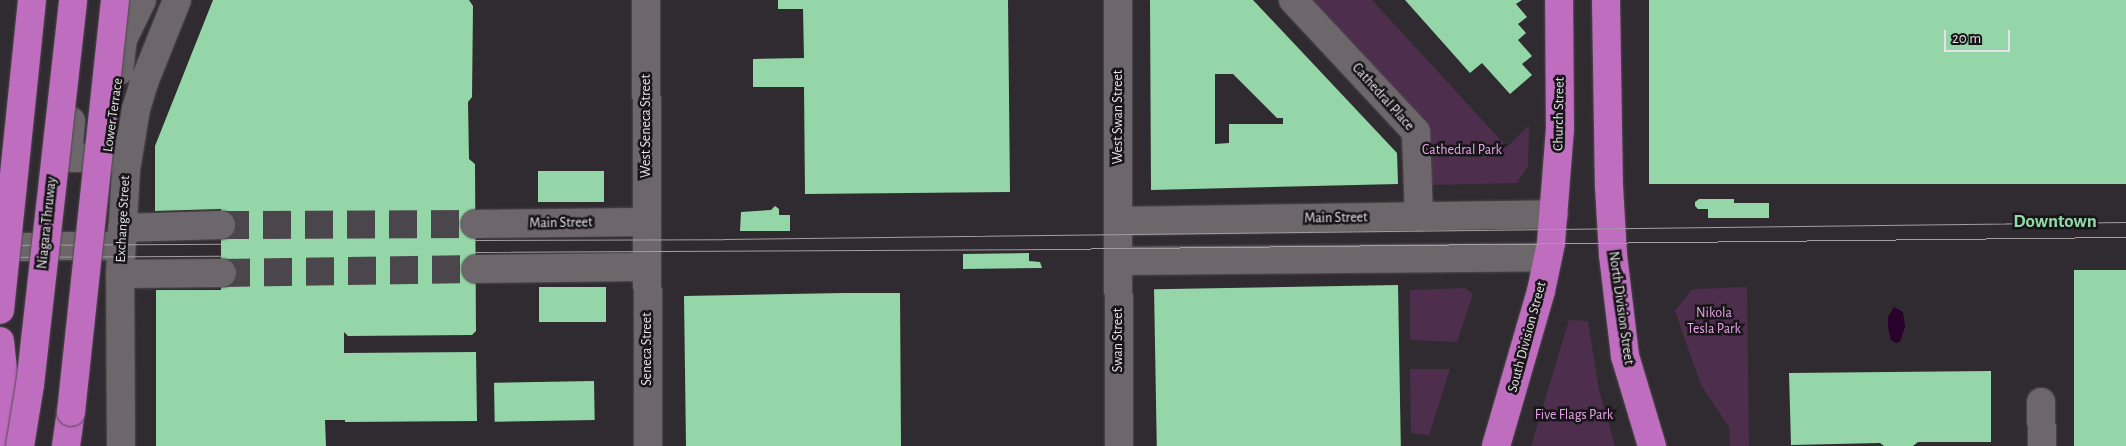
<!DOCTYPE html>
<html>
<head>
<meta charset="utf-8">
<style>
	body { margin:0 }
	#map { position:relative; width:2126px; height:446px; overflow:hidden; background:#302b30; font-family:"Alegreya Sans",sans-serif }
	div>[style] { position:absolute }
	.green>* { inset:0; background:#4d2f4d }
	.water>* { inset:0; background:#29012b }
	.building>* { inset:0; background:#95d6a9; transform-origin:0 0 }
	.minor-tunnel>* { height:28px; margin-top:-14px; transform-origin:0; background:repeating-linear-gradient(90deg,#4b464b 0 28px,transparent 0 42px) }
	.roads { filter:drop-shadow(0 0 1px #4e4a4e) drop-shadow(0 0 1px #4e4a4e) }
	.minor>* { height:28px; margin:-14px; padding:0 14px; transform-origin:14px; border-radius:14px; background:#6d676c }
	.highway>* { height:28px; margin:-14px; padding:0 14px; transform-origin:14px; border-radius:14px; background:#bf6dbf }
	.tram>* { height:1px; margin:-0.5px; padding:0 0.5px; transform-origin:0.5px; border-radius:0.5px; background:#a39ea3 }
	.bridges { filter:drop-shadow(0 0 1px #4e4a4e) drop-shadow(0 0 1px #4e4a4e) }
	.highway-bridge>* { height:28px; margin:-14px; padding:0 14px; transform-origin:14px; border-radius:14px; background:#bf6dbf }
	span { translate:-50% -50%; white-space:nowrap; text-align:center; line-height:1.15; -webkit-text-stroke:5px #171517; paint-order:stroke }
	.street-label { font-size:14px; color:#e6e2e6 }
	.park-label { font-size:14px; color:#eaa5ea }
	.district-label { font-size:19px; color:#91d9a8; font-weight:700 }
	.scale { position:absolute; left:1944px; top:30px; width:66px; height:22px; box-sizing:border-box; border:2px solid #e6e2e6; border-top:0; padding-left:6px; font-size:15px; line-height:18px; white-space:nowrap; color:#e6e2e6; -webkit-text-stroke:4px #171517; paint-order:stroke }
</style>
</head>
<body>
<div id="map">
	<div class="green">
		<div style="clip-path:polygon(1308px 0,1372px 0,1507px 147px,1529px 125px,1528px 166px,1517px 183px,1429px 185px,1427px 129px)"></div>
		<div style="clip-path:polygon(1747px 287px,1749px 446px,1730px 446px,1729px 427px,1701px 385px,1675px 311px,1692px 289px)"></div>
		<div style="clip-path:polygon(1465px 288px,1473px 294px,1457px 342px,1410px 340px,1410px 290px)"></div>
		<div style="clip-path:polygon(1569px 320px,1588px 321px,1599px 390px,1615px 446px,1531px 446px)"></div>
		<div style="clip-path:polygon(1410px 369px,1450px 369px,1429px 435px,1411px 433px)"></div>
	</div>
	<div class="water">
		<div style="clip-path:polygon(1894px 307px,1903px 312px,1905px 327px,1900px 342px,1896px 343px,1891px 340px,1888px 328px,1888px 317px)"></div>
	</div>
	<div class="building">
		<div style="clip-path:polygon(213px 0,469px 0,473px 6px,472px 97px,468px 102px,469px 159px,475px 164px,476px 331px,472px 335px,348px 336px,344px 332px,344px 353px,476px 352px,477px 421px,345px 422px,345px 420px,325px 420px,326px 446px,156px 446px,156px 290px,221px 290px,221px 209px,155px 211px,155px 146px)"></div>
		<div style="clip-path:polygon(778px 0,1008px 0,1010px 192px,805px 194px,804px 87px,753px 87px,753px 59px,804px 58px,803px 9px,778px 9px)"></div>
		<div style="clip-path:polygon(evenodd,1150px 0,1253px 0,1397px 153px,1398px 184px,1151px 190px,1150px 0,1215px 74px,1233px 74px,1277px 118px,1283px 118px,1283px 124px,1229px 124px,1229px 143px,1215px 144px,1215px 74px)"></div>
		<div style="clip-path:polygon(1405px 0,1522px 0,1516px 4px,1527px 17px,1518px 24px,1526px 33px,1518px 40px,1532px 56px,1522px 64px,1532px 75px,1510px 94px,1482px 63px,1470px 73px)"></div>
		<div style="left:1649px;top:0;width:477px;height:184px"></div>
		<div style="left:604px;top:171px;width:31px;height:66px;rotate:90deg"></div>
		<div style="clip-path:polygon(1699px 199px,1734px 199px,1734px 203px,1769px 203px,1769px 218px,1708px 218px,1708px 209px,1698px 209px,1695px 206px,1695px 202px)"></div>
		<div style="clip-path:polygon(775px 206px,779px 209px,779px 215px,790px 215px,790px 231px,740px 231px,741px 212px,771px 210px)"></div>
		<div style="clip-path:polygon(1029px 253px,1029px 261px,1040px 262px,1042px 268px,963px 269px,963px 254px)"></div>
		<div style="left:2074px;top:270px;width:52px;height:176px"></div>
		<div style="left:1398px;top:285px;width:161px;height:244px;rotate:89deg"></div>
		<div style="left:606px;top:287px;width:35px;height:67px;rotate:90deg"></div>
		<div style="clip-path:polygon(843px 293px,900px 293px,901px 446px,686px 446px,684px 296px)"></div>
		<div style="clip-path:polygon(1991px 371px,1991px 442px,1918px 442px,1913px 446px,1884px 446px,1880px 443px,1791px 445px,1789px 373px)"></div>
		<div style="left:594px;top:381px;width:39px;height:100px;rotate:89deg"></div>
	</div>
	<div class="minor-tunnel">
		<div style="left:221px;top:225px;width:254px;rotate:-0.2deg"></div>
		<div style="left:222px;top:273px;width:254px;rotate:-0.9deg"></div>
	</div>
	<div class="roads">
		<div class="minor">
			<div style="left:646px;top:0;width:446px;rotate:89.7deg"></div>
			<div style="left:1118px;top:0;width:446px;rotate:89.9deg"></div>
			<div style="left:1293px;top:0;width:180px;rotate:47deg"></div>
			<div style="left:1416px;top:132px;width:85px;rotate:88deg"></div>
			<div style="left:119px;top:71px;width:32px;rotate:-83deg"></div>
			<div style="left:123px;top:39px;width:43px;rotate:-64deg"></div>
			<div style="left:71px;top:121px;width:37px;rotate:95deg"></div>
			<div style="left:68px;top:158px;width:41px"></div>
			<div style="left:109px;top:158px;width:12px;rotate:-85deg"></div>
			<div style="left:1118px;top:221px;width:436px;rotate:-0.9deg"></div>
			<div style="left:475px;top:224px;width:171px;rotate:-0.7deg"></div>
			<div style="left:122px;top:228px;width:99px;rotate:-1.7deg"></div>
			<div style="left:0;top:247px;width:112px;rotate:-0.5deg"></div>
			<div style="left:1118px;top:261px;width:430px;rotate:-0.5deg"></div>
			<div style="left:476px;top:269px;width:171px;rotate:-0.7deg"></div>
			<div style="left:120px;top:274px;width:102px;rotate:-0.6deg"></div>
			<div style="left:2041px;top:402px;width:44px;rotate:88.7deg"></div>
			<div style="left:121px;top:446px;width:172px;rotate:-90.3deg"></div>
			<div style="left:120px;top:274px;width:104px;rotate:-86.7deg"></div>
			<div style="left:126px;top:170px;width:62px;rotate:-80.7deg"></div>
			<div style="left:136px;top:109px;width:30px;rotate:-73deg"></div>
			<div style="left:145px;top:80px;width:86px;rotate:-68.2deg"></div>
		</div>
		<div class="highway">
			<div style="left:1606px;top:0;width:186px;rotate:89.1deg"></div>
			<div style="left:1609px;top:186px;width:69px;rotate:86.7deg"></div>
			<div style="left:1613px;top:255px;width:102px;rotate:83.2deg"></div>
			<div style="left:1625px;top:356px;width:94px;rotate:73.3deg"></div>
			<div style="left:0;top:341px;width:106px;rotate:84deg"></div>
			<div style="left:66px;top:446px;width:34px;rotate:-82deg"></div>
			<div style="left:1496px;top:446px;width:161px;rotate:-73.8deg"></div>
			<div style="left:1541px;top:291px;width:49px;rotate:-78.2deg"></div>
			<div style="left:1551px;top:243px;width:114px;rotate:-85.5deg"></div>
			<div style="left:1560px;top:129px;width:129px;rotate:-90.4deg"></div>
		</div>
	</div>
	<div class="tram">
		<div style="left:475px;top:240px;width:249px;rotate:-0.2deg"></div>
		<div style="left:724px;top:239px;width:1402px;rotate:-0.69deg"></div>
		<div style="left:0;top:245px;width:221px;rotate:-0.3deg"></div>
		<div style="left:475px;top:252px;width:571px;rotate:-0.3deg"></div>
		<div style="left:1046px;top:249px;width:1080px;rotate:-0.64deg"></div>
		<div style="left:0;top:257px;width:221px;rotate:-0.3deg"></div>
	</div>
	<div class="bridges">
		<div class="highway-bridge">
			<div style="left:0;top:310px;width:312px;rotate:-84.1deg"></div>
			<div style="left:71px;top:412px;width:414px;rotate:-83.9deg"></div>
			<div style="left:20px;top:446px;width:62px;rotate:-80.7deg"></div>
			<div style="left:30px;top:385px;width:387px;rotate:-83.6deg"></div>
		</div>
	</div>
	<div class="street-label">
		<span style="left:1383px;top:97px;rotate:48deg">Cathedral Place</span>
		<span style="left:1559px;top:114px;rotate:-89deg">Church Street</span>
		<span style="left:113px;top:115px;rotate:-82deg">Lower Terrace</span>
		<span style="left:1118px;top:117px;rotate:-90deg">West Swan Street</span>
		<span style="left:646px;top:126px;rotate:-90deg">West Seneca Street</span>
		<span style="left:1336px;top:218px;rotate:-1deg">Main Street</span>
		<span style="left:123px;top:219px;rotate:-87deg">Exchange Street</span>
		<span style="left:47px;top:223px;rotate:-84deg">Niagara Thruway</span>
		<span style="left:561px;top:223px;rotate:-1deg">Main Street</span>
		<span style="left:1621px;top:308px;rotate:82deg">North Division Street</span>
		<span style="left:1527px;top:337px;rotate:-75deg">South Division Street</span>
		<span style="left:1118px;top:340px;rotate:-90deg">Swan Street</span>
		<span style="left:647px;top:349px;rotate:-90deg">Seneca Street</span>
	</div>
	<div class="park-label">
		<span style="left:1462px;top:150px">Cathedral Park</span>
		<span style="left:1714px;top:321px">Nikola<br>Tesla Park</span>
		<span style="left:1574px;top:415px">Five Flags Park</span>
	</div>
	<div class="district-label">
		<span style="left:2055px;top:222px">Downtown</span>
	</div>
	<div class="scale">20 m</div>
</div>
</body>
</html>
